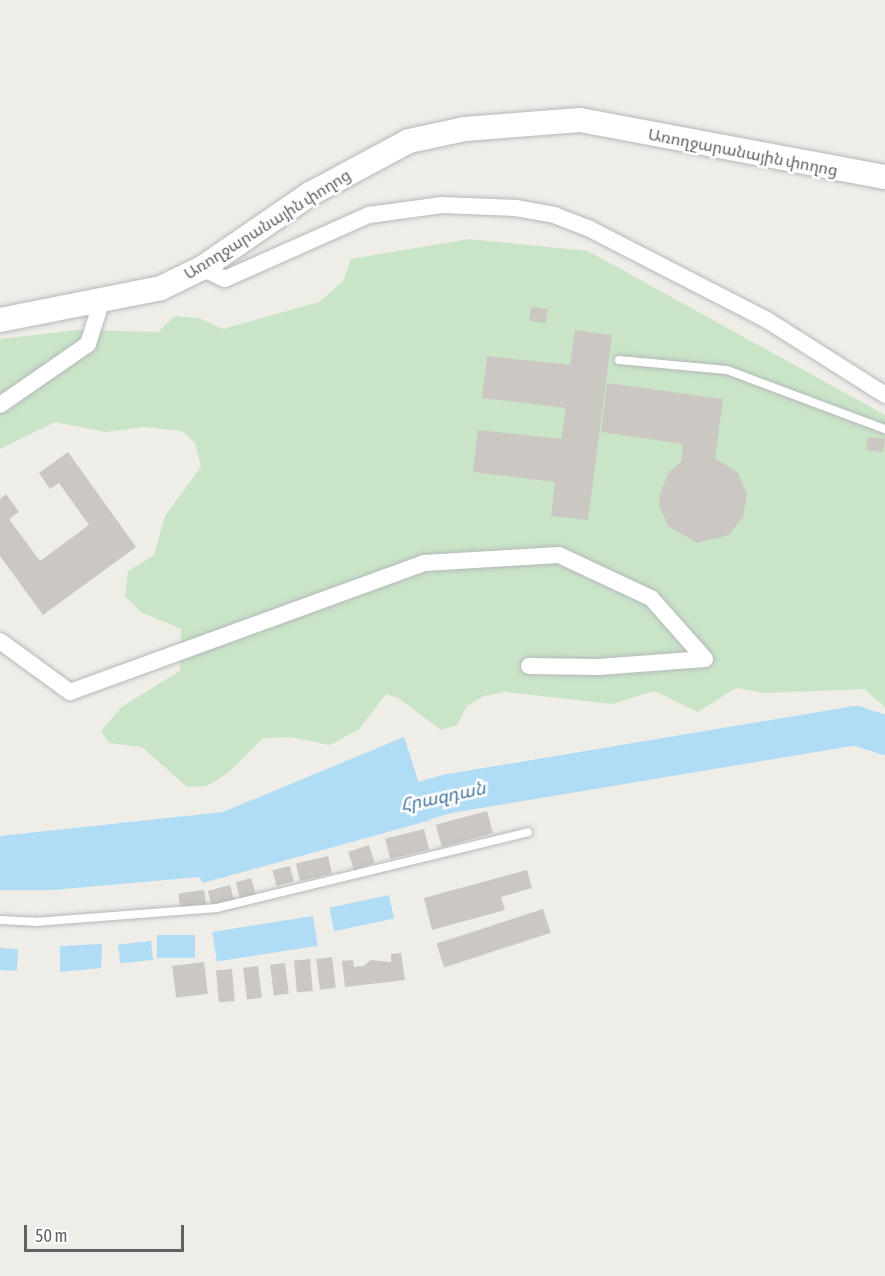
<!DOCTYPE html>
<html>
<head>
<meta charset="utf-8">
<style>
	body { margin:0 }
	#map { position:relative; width:885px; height:1276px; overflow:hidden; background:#efede8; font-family:"Asap Condensed","Noto Sans Armenian",sans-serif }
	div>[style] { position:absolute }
	.green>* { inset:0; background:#c9e4c7 }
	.water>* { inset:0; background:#b1dcf6; transform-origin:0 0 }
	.river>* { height:39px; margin:-19.5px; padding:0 19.5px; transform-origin:19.5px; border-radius:19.5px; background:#b1dcf6 }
	.building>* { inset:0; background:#cbc8c4; transform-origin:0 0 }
	.roads { filter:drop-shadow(0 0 2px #b5b8bb) drop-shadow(0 0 2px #b5b8bb) }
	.service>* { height:8px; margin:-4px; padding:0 4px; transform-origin:4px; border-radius:4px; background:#fff }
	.minor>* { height:16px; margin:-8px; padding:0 8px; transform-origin:8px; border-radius:8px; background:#fff }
	.secondary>* { height:24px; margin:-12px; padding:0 12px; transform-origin:12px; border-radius:12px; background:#fff }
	span { translate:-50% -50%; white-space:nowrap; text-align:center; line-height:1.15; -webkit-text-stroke:5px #fff; paint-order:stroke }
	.street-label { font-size:16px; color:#5f6366 }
	.water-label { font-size:18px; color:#4b799f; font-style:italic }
	.scale { position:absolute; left:24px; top:1225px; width:160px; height:27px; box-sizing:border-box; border:3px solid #5f6366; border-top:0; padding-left:8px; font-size:18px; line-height:21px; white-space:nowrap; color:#5f6366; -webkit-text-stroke:4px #fff; paint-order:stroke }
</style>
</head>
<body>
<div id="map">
	<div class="green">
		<div style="clip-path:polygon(469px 239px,588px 251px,885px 415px,885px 707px,864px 689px,764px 693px,736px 688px,698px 712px,654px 691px,612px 704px,505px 692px,484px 696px,467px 706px,457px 725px,441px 730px,398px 698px,386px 694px,359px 729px,330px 745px,290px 737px,263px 738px,228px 773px,207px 786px,187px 787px,142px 747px,109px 743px,101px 731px,123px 706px,180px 671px,181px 629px,141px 612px,125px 596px,128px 571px,154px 555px,165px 516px,201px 467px,195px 443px,182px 431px,144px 427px,106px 432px,55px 422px,0 449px,0 339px,77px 330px,158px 332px,175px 316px,199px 318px,223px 329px,319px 302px,343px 281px,351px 259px)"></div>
	</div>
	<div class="water">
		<div style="clip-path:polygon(404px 737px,431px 820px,203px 883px,199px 877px,53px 890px,0 890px,0 836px,223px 812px)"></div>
		<div style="left:389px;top:895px;width:24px;height:61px;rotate:78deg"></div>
		<div style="left:313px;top:916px;width:30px;height:102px;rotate:81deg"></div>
		<div style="left:195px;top:935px;width:23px;height:38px;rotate:90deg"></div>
		<div style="left:151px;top:941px;width:19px;height:33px;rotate:84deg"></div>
		<div style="clip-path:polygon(102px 944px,101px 968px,60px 972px,60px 946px)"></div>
		<div style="left:0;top:948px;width:18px;height:22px;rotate:3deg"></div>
	</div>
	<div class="river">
		<div style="left:375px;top:813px;width:77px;rotate:-15.1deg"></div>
		<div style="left:449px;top:793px;width:412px;rotate:-9.5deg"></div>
		<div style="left:855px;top:725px;width:32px;rotate:18deg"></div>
	</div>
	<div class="building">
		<div style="left:531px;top:307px;width:17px;height:14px;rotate:7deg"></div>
		<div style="clip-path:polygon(575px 330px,612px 335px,588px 520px,551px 516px,555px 482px,473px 472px,478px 430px,561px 439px,566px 408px,482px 398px,487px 356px,570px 365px)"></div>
		<div style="clip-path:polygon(607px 383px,723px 399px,715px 458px,738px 473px,747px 494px,743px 517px,729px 535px,697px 543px,668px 526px,659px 505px,660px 493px,669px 472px,681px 462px,683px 444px,601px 432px)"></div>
		<div style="left:868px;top:437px;width:17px;height:13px;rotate:7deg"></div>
		<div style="clip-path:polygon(68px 452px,136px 547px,43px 615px,0 556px,0 499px,6px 494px,19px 512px,9px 519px,40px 561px,89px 525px,59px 483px,50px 489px,39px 473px)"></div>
		<div style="left:487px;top:811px;width:23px;height:53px;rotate:75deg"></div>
		<div style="left:424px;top:829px;width:21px;height:40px;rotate:76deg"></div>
		<div style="left:369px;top:845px;width:19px;height:22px;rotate:72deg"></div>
		<div style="left:328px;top:856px;width:18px;height:33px;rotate:77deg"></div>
		<div style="left:290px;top:866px;width:16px;height:18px;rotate:76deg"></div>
		<div style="clip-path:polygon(527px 870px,532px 888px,501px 897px,505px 910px,432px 930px,424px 898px)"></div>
		<div style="left:251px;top:878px;width:18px;height:16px;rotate:74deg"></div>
		<div style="left:230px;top:885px;width:16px;height:23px;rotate:75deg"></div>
		<div style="left:204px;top:890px;width:15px;height:26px;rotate:82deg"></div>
		<div style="left:543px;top:909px;width:25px;height:112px;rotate:72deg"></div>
		<div style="clip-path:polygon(401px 953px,405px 980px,345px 987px,342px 961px,353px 960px,354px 967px,364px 966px,371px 960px,391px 962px,391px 954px)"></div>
		<div style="left:332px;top:957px;width:31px;height:16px;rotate:83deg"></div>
		<div style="left:310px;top:959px;width:32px;height:16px;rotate:85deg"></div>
		<div style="left:204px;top:962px;width:32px;height:32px;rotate:83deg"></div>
		<div style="left:285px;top:963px;width:31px;height:15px;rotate:83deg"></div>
		<div style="left:258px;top:966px;width:32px;height:15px;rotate:83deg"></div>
		<div style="left:232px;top:969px;width:32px;height:16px;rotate:85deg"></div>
	</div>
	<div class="roads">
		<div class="service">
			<div style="left:619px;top:360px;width:108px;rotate:5.3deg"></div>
			<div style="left:727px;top:370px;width:169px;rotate:20.5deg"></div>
			<div style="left:0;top:920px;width:35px;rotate:3deg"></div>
			<div style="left:35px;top:922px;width:183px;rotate:-4.4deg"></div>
			<div style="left:217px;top:908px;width:320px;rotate:-13.7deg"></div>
		</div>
		<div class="minor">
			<div style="left:202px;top:268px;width:25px;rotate:26deg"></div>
			<div style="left:225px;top:279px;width:158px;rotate:-24deg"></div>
			<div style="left:369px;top:215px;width:74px;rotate:-7.8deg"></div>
			<div style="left:442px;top:205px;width:74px;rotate:2.3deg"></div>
			<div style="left:516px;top:208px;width:39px;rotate:10deg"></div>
			<div style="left:554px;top:215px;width:39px;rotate:21deg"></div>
			<div style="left:590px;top:229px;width:199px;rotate:27.2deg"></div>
			<div style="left:767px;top:320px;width:140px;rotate:32.4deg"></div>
			<div style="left:0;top:405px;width:107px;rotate:-34.7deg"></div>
			<div style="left:88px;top:344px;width:46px;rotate:-72.3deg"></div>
			<div style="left:0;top:641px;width:87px;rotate:36.1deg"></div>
			<div style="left:70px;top:692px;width:377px;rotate:-20deg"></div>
			<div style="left:424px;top:563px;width:135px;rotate:-3.4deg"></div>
			<div style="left:559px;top:555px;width:102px;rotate:25.1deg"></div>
			<div style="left:651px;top:598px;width:81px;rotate:48.5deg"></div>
			<div style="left:705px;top:659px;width:107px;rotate:175.7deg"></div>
			<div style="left:598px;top:667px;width:69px;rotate:-179.2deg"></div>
		</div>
		<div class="secondary">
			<div style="left:0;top:320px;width:164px;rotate:-11.2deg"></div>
			<div style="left:161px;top:288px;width:46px;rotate:-26deg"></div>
			<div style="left:202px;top:268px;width:131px;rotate:-34.4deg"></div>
			<div style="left:310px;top:194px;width:112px;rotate:-28.2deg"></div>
			<div style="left:409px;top:141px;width:57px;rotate:-12.1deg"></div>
			<div style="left:465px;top:129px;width:115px;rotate:-4.5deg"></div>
			<div style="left:580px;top:120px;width:310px;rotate:10.6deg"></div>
		</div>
	</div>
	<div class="street-label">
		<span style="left:743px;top:152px;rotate:11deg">Առողջարանային փողոց</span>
		<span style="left:267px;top:224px;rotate:-32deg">Առողջարանային փողոց</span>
	</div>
	<div class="water-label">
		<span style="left:443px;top:797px;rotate:-12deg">Հրազդան</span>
	</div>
	<div class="scale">50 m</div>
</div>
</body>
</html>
